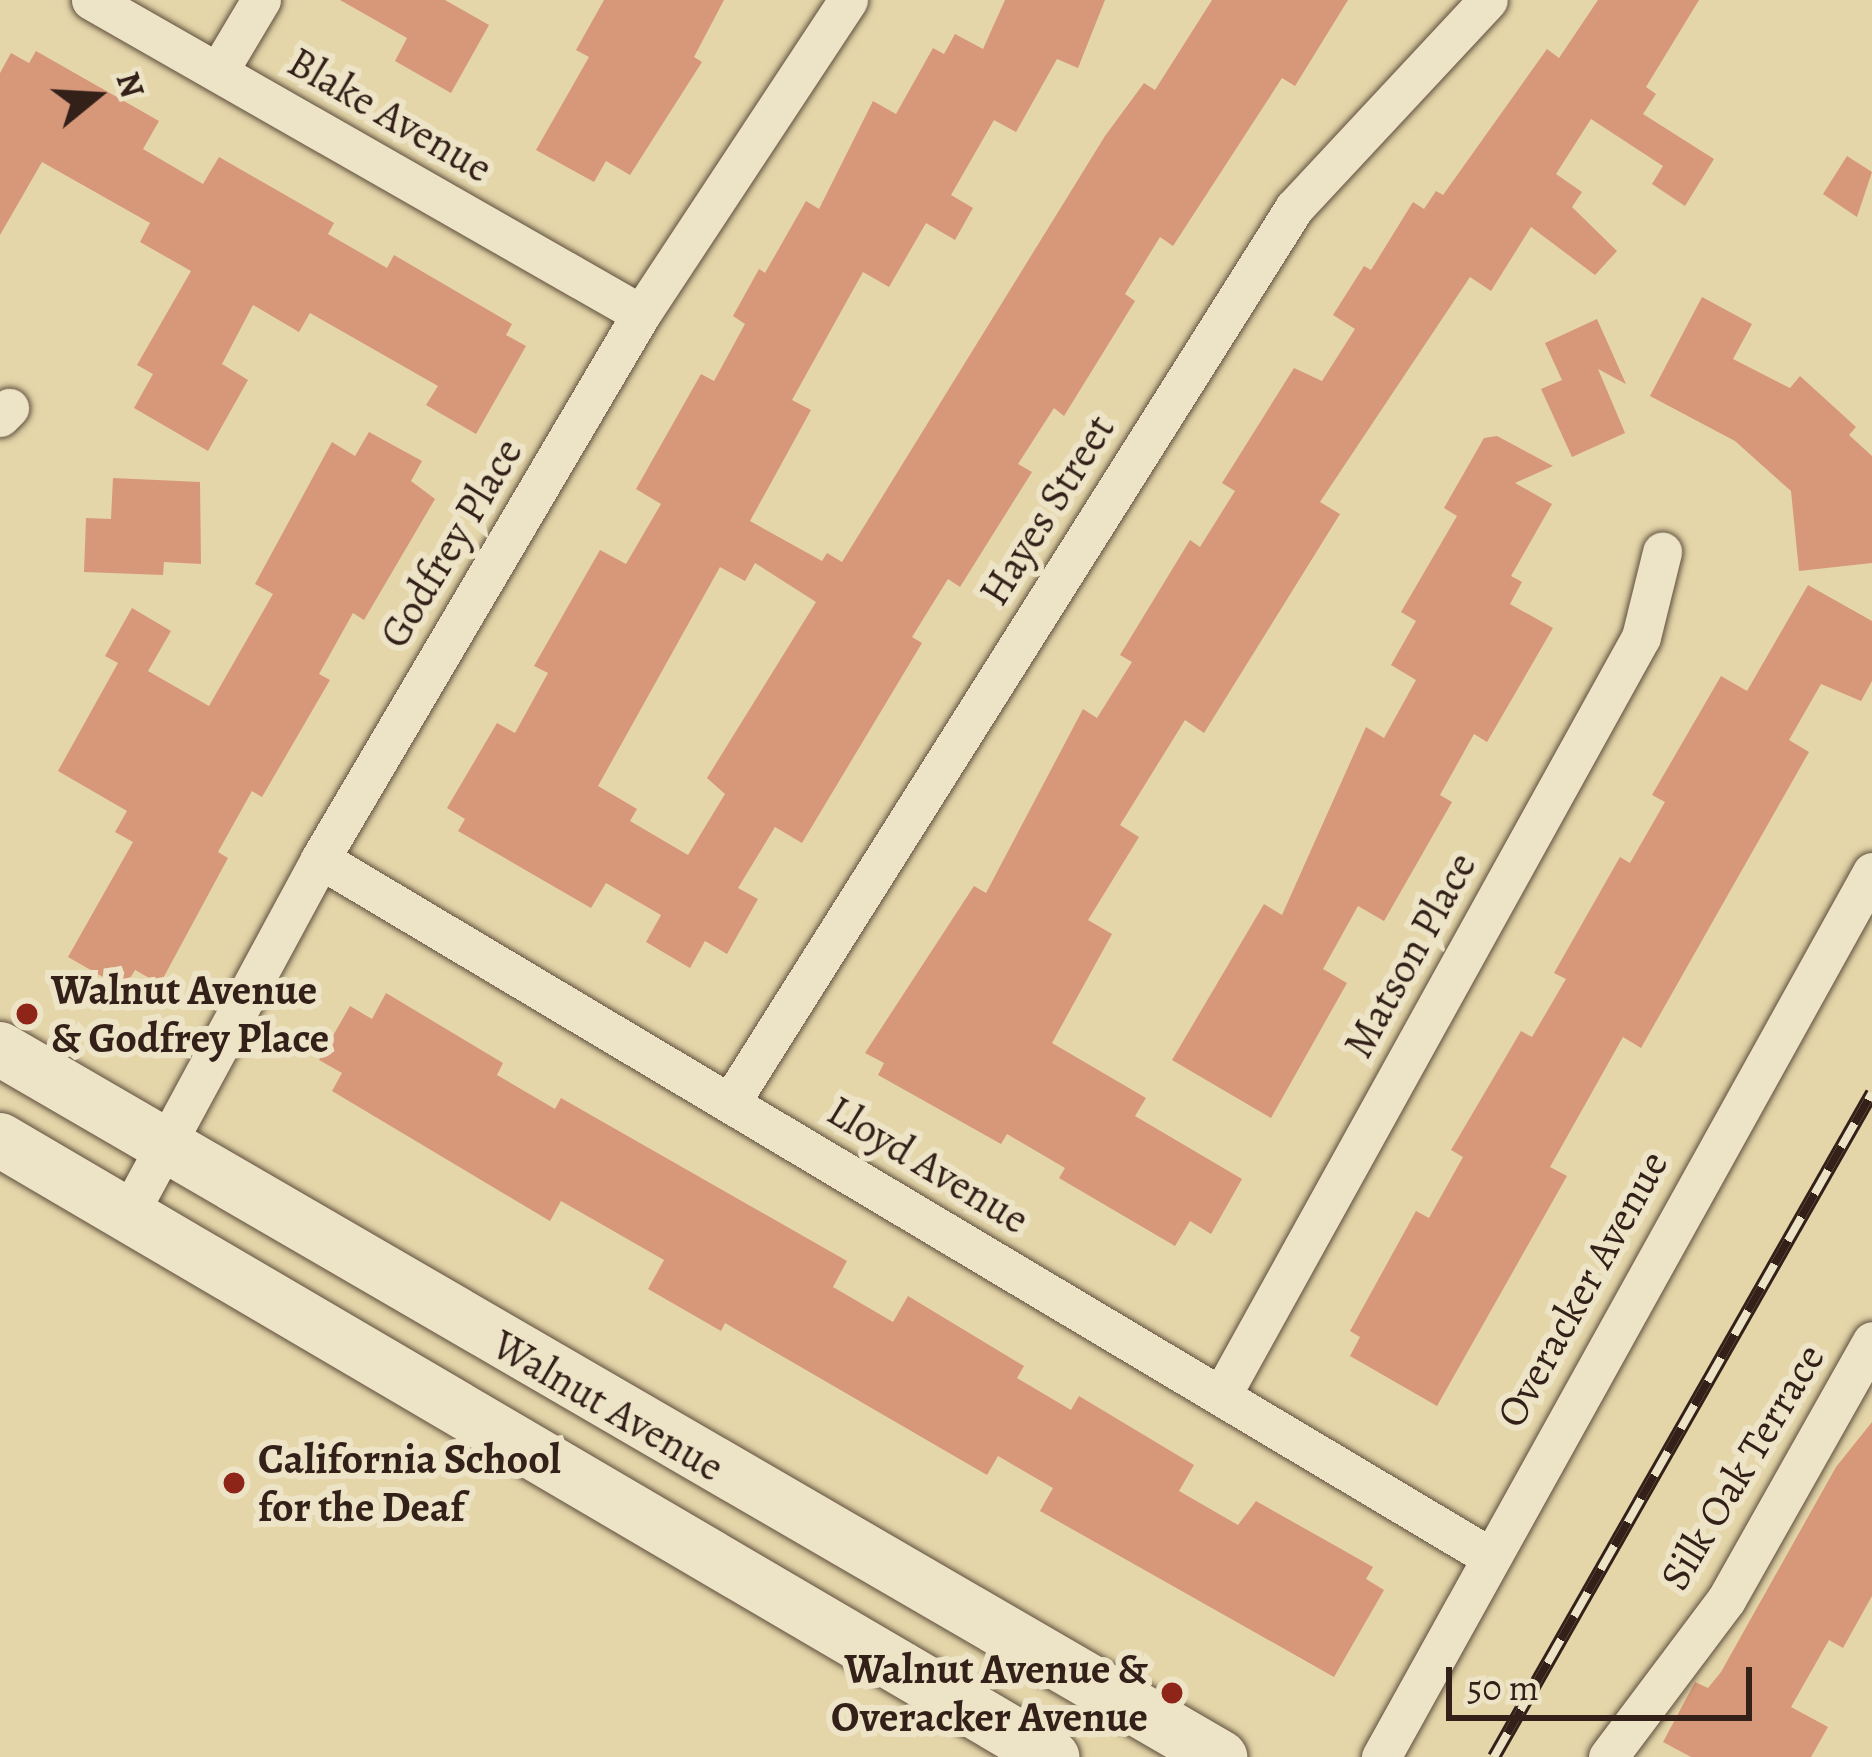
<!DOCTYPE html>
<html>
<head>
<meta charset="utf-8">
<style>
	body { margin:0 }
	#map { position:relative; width:1872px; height:1757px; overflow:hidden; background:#e4d6a9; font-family:Alegreya,serif }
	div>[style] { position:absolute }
	.building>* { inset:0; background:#d69879 }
	.roads { filter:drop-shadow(0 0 3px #5f4e3d) drop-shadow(0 0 3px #5f4e3d) }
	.minor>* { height:39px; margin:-19.5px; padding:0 19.5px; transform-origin:19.5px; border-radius:19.5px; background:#ede4c7 }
	.secondary>* { height:54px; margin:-27px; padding:0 27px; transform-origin:27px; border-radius:27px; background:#ede4c7 }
	.rail>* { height:14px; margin-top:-7px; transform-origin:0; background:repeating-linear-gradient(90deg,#ede4c7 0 27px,#332019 0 54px); box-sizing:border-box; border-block:3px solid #332019 }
	.dots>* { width:33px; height:33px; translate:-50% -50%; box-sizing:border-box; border:6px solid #ede4c7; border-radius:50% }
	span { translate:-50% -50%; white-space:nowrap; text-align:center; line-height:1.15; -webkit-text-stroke:12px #ede4c7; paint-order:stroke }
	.street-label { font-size:42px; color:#332019 }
	.poi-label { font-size:42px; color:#332019; font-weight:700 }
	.left { translate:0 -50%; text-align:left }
	.right { translate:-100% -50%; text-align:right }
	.north { position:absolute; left:36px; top:36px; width:120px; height:120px; -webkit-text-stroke:9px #ede4c7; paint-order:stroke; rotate:72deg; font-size:33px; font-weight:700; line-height:48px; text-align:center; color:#332019 }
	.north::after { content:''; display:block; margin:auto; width:42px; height:54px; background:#332019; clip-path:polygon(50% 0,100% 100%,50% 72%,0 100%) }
	.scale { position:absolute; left:1446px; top:1667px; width:306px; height:54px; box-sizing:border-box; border:6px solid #332019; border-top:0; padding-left:15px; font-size:36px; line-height:42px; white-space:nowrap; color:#332019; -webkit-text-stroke:9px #ede4c7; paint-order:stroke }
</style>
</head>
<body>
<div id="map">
	<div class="building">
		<div style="clip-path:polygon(340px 0,445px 0,489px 25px,451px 93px,395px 61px,407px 38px)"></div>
		<div style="clip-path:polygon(604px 0,724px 0,694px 57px,702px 62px,630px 175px,606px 161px,594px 182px,536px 150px,589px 57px,576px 50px)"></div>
		<div style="clip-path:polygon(evenodd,1005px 0,1105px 0,1078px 68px,1057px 59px,1016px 132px,994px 120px,951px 195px,973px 208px,955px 240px,926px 223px,889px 287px,863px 272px,792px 400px,811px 410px,750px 521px,822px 561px,827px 553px,842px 562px,1105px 136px,1144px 83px,1155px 90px,1212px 0,1348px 0,1295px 86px,1282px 78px,1173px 246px,1160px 237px,1125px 294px,1135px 301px,1064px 416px,1054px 408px,1018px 464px,1032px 472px,960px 587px,948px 579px,912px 637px,922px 643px,802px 843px,775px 827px,738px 888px,758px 899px,727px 954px,705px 941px,690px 968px,646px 942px,661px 915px,606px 883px,591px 908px,458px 831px,465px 819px,447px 808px,497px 723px,515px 733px,548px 673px,534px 666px,600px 550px,626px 564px,661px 504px,636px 489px,701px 374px,714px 381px,745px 324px,733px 316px,759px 269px,765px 273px,806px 201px,819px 209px,873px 101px,896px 114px,933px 48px,944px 54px,955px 34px,983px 49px,1005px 0,755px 563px,816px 602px,707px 778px,725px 794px,688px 855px,630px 821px,637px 809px,598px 786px,720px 567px,745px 581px,755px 563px)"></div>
		<div style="clip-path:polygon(1598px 0,1699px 0,1646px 87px,1656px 94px,1643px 114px,1714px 159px,1685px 206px,1652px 184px,1663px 166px,1591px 119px,1556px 174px,1582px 192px,1572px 207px,1617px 251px,1595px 275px,1531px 227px,1491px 291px,1470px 277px,1320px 502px,1340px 514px,1204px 733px,1185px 720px,1120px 825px,1139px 837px,1088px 920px,1112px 934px,1052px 1043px,1146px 1098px,1135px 1116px,1242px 1179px,1211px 1234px,1190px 1221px,1175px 1246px,1059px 1178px,1065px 1168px,1007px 1134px,1001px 1144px,878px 1075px,884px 1063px,865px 1053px,974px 886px,986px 893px,1083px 709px,1097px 718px,1132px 662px,1120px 655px,1190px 540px,1200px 547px,1235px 491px,1222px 483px,1294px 368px,1322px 381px,1355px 329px,1333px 315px,1364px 266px,1371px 270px,1413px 202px,1424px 209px,1436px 191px,1443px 195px,1547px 49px,1559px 58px)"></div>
		<div style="clip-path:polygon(36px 51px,159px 121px,143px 149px,203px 184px,219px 157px,334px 223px,328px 234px,387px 268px,394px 255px,512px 324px,506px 335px,526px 346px,476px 434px,426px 405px,438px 386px,310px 313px,299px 332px,253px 305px,222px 364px,248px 380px,208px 451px,134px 408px,153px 374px,137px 365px,191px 271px,140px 242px,150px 223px,42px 162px,0 235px,0 73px,11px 53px,29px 63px)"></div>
		<div style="clip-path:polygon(1847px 156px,1872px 172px,1857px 217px,1823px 194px)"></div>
		<div style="clip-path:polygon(1702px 297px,1752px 324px,1733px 359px,1790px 388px,1800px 376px,1856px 427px,1849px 435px,1872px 456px,1872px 563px,1799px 571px,1791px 491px,1735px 441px,1650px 396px)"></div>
		<div style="clip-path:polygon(1597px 319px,1626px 384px,1598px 369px,1625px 433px,1572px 457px,1541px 389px,1562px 380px,1545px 343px)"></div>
		<div style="clip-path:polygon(369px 432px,422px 461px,411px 481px,435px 499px,364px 620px,353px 613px,319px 674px,330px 680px,262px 797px,252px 791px,218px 852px,228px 858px,160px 984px,135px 970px,124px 989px,68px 957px,133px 842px,115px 832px,127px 811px,58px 771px,118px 663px,105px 656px,132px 608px,171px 631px,148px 671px,209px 706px,273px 594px,255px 584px,332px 442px,355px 456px)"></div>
		<div style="clip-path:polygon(1497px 436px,1553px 466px,1515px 483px,1552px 504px,1511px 576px,1522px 582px,1510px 604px,1553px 628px,1487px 742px,1474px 734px,1440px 795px,1452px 802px,1384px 921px,1358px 906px,1323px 969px,1347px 983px,1271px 1118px,1172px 1060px,1264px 904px,1282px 915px,1366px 727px,1384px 738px,1416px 680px,1391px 665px,1416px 621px,1401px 612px,1457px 516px,1444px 508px,1484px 438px)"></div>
		<div style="clip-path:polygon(113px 478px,200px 482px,201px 564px,164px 562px,163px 575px,84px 572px,86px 518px,111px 519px)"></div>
		<div style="clip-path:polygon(1808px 585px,1872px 621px,1872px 681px,1861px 701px,1821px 684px,1789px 740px,1809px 752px,1641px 1048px,1623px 1037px,1550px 1167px,1567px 1176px,1437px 1406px,1350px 1356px,1360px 1337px,1350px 1331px,1416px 1211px,1429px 1218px,1463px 1157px,1451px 1150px,1521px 1031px,1532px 1037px,1566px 979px,1554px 973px,1620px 857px,1630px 863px,1665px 802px,1652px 795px,1721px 676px,1747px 691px)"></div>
		<div style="clip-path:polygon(386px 993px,503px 1063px,497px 1075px,555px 1109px,561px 1098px,847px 1261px,833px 1287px,893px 1322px,908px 1296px,1024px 1366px,1017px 1378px,1071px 1410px,1079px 1396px,1194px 1465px,1179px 1491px,1238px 1525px,1256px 1501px,1373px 1567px,1366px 1579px,1384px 1590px,1334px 1677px,1040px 1511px,1053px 1488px,998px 1456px,987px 1475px,725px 1323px,721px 1331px,648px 1289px,664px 1260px,561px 1201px,550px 1221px,332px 1091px,342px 1073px,319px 1060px,350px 1006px,372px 1019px)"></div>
		<div style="clip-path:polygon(1872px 1422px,1872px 1596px,1843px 1648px,1829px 1640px,1791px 1707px,1828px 1727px,1811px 1757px,1691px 1757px,1663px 1742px,1695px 1682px,1708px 1688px,1721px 1672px,1836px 1467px)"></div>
	</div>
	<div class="roads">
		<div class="minor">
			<div style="left:91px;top:0;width:633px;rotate:29.72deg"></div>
			<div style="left:218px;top:72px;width:84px;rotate:-59.2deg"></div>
			<div style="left:0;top:417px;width:13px;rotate:-45deg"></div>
			<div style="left:320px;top:859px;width:1359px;rotate:30.81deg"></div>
			<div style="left:730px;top:1103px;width:1058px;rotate:-57.78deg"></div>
			<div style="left:1294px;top:208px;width:284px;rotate:-47deg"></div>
			<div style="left:125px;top:1220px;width:410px;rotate:-61.6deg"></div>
			<div style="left:320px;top:859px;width:633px;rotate:-59.5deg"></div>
			<div style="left:641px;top:314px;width:376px;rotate:-56.6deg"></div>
			<div style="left:1221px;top:1396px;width:867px;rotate:-61.04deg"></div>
			<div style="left:1641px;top:637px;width:88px;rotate:-76.1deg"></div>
			<div style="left:1381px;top:1757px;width:1012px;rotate:-60.98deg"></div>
			<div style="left:1608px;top:1757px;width:196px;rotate:-53.1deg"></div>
			<div style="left:1726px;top:1600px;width:297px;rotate:-60.6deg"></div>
		</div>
		<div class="secondary">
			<div style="left:0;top:1049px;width:1411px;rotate:30.13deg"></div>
			<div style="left:0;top:1140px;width:1220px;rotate:30.39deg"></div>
		</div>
	</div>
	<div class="rail">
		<div style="left:1494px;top:1757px;width:764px;rotate:-60.35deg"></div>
	</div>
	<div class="dots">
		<div style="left:27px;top:1014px;background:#8f2418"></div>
		<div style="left:234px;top:1483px;background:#8f2418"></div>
		<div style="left:1172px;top:1693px;background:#8f2418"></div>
	</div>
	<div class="street-label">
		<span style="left:390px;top:115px;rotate:30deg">Blake Avenue</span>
		<span style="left:1047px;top:510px;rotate:-58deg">Hayes Street</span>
		<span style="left:451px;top:543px;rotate:-59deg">Godfrey Place</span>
		<span style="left:1410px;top:955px;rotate:-61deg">Matson Place</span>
		<span style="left:928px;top:1165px;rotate:31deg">Lloyd Avenue</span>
		<span style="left:1582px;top:1289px;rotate:-61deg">Overacker Avenue</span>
		<span style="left:608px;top:1406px;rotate:30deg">Walnut Avenue</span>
		<span style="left:1742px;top:1467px;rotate:-59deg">Silk Oak Terrace</span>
	</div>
	<div class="poi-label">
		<span class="left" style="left:51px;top:1014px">Walnut Avenue<br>&amp; Godfrey Place</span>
		<span class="left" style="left:258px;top:1483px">California School<br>for the Deaf</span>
		<span class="right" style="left:1148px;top:1693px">Walnut Avenue &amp;<br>Overacker Avenue</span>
	</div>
	<div class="north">N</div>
	<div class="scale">50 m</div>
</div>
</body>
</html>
